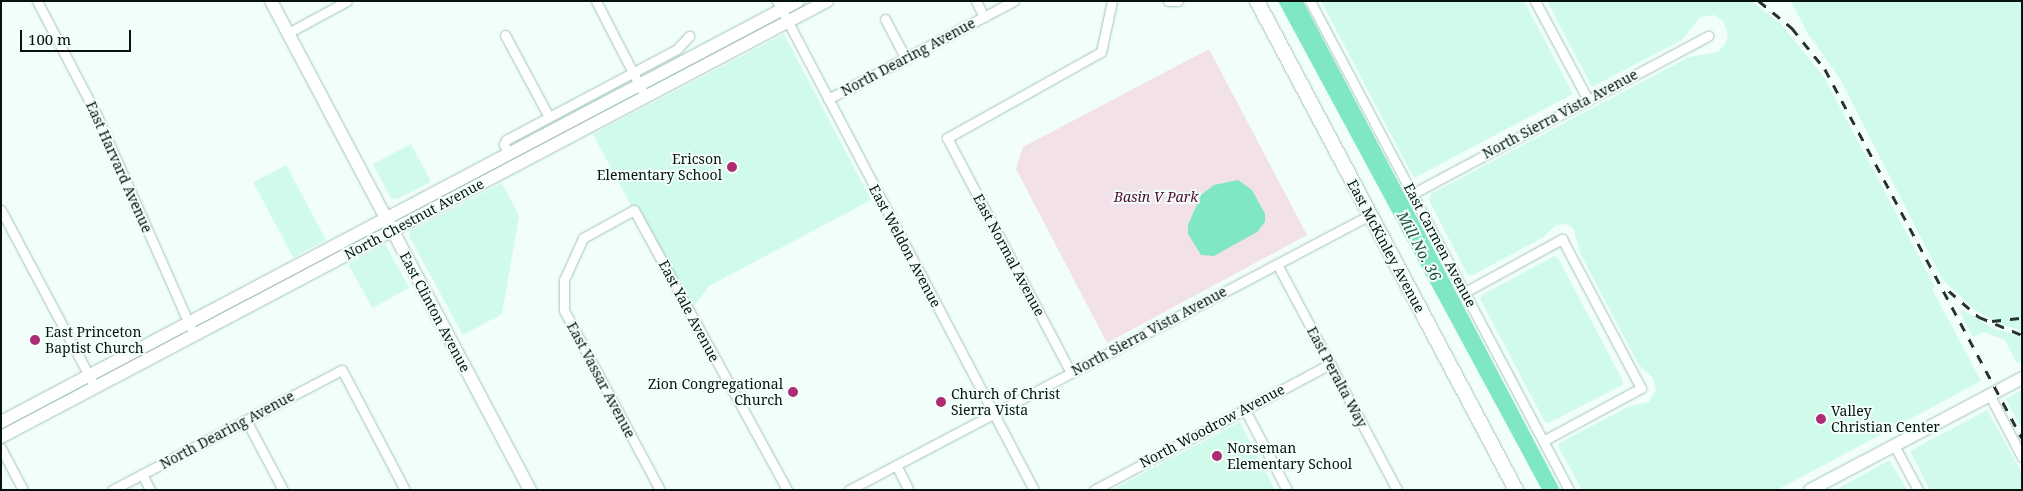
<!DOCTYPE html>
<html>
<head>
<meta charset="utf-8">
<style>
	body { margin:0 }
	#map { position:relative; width:2023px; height:491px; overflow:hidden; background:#f1fef9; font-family:"Noto Serif",serif }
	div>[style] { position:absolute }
	.built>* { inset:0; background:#d0faea; transform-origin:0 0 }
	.green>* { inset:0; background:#f3e1e9 }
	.water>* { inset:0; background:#80e7c4 }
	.roads { filter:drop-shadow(0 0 1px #a3c4b7) drop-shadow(0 0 1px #a3c4b7) }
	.street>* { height:9px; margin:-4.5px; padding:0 4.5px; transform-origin:4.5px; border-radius:4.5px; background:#fff }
	.secondary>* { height:12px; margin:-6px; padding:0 6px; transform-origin:6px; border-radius:6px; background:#fff }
	.primary>* { height:14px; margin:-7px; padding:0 7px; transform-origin:7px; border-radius:7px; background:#fff }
	.rail>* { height:2.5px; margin-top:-1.25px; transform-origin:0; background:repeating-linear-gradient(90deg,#27332f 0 9px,transparent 0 18px) }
	.dots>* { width:14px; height:14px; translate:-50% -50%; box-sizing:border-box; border:2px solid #f1fef9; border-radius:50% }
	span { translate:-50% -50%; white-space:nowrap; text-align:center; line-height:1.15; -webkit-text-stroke:4px #f1fef9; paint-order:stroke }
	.street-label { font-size:14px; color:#07130f }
	.poi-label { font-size:14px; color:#07130f }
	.right { translate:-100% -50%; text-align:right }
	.left { translate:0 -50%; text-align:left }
	.park-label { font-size:14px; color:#510732; font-style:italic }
	.water-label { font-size:15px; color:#235041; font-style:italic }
	.frame { position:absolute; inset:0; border:2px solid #07130f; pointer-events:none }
	.scale { position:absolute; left:20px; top:30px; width:111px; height:22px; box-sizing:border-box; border:2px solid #07130f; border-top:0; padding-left:6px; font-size:15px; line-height:18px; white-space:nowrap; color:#07130f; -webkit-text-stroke:4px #f1fef9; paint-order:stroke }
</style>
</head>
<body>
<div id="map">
	<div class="built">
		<div style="clip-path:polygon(1321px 1px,1524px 1px,1573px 94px,1414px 178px)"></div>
		<div style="clip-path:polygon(1547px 1px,1751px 1px,1780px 23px,1824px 77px,1935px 287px,1932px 289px,1981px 381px,1777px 490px,1582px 490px,1558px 446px,1559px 443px,1630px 406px,1649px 402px,1656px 390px,1653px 378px,1639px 365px,1580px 253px,1574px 229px,1567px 224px,1556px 225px,1542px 238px,1471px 276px,1467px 274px,1429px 200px,1431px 194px,1689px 57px,1718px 52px,1726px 43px,1728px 34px,1723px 21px,1715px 15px,1700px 17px,1682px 40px,1592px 87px)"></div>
		<div style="clip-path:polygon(1791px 1px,2022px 1px,2022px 331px,2001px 324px,1975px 310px,1942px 279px,1839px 77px,1808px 34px)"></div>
		<div style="clip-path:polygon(784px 34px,871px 200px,709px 286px,695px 305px,686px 310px,593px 134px)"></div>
		<div style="clip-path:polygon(411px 144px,431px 182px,397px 199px,391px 198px,373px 164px)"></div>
		<div style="left:286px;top:165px;width:85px;height:37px;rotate:62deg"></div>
		<div style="clip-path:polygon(502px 183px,519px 216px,502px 314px,463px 335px,409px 236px,410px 231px)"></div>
		<div style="left:385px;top:244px;width:50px;height:42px;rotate:61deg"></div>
		<div style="clip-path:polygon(1554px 256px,1558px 258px,1623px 381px,1622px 385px,1549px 423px,1545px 422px,1480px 299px,1482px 295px)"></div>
		<div style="clip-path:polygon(1963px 310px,1992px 328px,2022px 337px,2022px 361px,2017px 363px,2005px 340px,1984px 332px,1973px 337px,1960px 312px)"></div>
		<div style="clip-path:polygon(2022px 390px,2022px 429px,2006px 399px)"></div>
		<div style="clip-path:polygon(1987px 410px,2022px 473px,2022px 490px,1930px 490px,1910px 451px)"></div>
		<div style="clip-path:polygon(1240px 422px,1275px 490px,1112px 490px)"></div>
		<div style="clip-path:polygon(1890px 461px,1907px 490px,1835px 490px,1888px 461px)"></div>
	</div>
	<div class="green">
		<div style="clip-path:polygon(1209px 49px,1307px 235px,1107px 343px,1016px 169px,1023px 147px)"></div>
	</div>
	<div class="water">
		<div style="clip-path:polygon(1278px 1px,1303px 1px,1560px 490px,1542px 490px)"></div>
		<div style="clip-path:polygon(1238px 180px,1252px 190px,1265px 214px,1265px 222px,1257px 232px,1214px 256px,1201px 255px,1188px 234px,1188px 225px,1201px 195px,1214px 185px)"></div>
	</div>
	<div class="roads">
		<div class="street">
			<div style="left:37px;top:1px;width:130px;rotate:62.4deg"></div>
			<div style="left:97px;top:116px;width:232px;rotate:66.1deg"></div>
			<div style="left:596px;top:1px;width:100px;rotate:62.7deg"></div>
			<div style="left:777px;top:1px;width:552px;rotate:62.28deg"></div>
			<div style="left:976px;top:1px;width:18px;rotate:63deg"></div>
			<div style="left:1168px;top:1px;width:10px"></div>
			<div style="left:1310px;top:1px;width:553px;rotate:62.09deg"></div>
			<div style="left:1535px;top:1px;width:112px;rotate:61.8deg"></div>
			<div style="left:885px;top:19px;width:45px;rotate:62.3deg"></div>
			<div style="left:288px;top:33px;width:67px;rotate:-28.5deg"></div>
			<div style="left:505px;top:35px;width:93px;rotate:61.8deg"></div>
			<div style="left:828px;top:99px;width:210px;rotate:-27.8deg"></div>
			<div style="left:508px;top:154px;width:11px;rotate:-112deg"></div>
			<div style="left:504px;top:144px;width:4px;rotate:-63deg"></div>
			<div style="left:506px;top:140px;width:194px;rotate:-28deg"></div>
			<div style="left:677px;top:49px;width:18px;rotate:-47deg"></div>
			<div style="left:1412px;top:194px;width:336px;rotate:-28.1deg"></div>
			<div style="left:1px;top:210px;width:194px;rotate:62deg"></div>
			<div style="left:1277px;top:264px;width:256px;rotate:62deg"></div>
			<div style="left:1465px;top:292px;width:111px;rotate:-28.7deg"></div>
			<div style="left:1562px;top:239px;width:169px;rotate:62.1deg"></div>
			<div style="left:1641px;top:388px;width:111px;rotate:151.6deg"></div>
			<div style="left:1071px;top:373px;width:266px;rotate:-117.8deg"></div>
			<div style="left:947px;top:138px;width:176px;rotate:-29.2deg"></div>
			<div style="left:1101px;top:52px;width:52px;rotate:-77.8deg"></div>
			<div style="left:1989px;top:394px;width:71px;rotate:62.4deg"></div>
			<div style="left:1244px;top:408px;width:93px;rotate:62.3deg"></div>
			<div style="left:246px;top:420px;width:79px;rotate:62.1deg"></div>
			<div style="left:1894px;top:445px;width:51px;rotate:61.9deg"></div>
			<div style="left:1px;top:448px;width:47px;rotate:62.4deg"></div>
			<div style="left:896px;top:465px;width:28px;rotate:63deg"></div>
			<div style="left:142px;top:474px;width:18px;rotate:63deg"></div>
			<div style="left:112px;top:490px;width:259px;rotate:-27.6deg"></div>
			<div style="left:342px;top:370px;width:136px;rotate:62.3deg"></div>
			<div style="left:660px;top:490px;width:204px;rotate:-118.1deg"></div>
			<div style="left:564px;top:310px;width:30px;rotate:-90deg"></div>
			<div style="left:564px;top:280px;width:46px;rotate:-65.7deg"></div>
			<div style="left:583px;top:238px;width:58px;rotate:-28.8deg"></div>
			<div style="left:634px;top:210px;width:319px;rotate:61.3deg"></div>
			<div style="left:849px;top:490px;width:589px;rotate:-27.83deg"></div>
			<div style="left:1094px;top:490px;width:268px;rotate:-28.1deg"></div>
		</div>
		<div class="secondary">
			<div style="left:271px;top:1px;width:553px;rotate:62.09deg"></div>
			<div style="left:1px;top:422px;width:901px;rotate:-27.84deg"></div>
			<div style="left:1px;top:437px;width:934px;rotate:-27.83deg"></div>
			<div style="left:1810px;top:490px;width:240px;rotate:-27.8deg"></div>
		</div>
		<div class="primary">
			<div style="left:1257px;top:1px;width:553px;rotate:62.09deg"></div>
		</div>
	</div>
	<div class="rail">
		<div style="left:1759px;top:1px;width:43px;rotate:39.3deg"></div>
		<div style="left:1792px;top:28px;width:53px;rotate:51.2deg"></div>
		<div style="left:1825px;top:69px;width:418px;rotate:61.9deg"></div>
		<div style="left:1949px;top:291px;width:40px;rotate:41deg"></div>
		<div style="left:1979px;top:317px;width:47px;rotate:22.7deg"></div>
		<div style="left:1992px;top:321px;width:30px;rotate:-6deg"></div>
	</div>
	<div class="dots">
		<div style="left:732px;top:167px;background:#af2c75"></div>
		<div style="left:35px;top:340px;background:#af2c75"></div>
		<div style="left:793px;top:392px;background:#af2c75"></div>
		<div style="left:941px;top:402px;background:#af2c75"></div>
		<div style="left:1821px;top:419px;background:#af2c75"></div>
		<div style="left:1217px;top:456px;background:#af2c75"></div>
	</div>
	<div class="street-label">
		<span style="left:908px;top:57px;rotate:-28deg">North Dearing Avenue</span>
		<span style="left:1560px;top:114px;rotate:-28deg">North Sierra Vista Avenue</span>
		<span style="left:119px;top:167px;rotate:66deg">East Harvard Avenue</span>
		<span style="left:414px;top:219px;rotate:-28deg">North Chestnut Avenue</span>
		<span style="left:1440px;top:245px;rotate:62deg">East Carmen Avenue</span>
		<span style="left:905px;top:246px;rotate:62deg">East Weldon Avenue</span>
		<span style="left:1386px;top:246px;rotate:62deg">East McKinley Avenue</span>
		<span style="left:1009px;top:255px;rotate:62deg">East Normal Avenue</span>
		<span style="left:689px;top:311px;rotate:62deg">East Yale Avenue</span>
		<span style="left:435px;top:312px;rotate:62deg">East Clinton Avenue</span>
		<span style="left:1149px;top:331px;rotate:-28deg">North Sierra Vista Avenue</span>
		<span style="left:1337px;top:377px;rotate:62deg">East Peralta Way</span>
		<span style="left:601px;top:380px;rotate:62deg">East Vassar Avenue</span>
		<span style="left:1212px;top:426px;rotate:-28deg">North Woodrow Avenue</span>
		<span style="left:227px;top:430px;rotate:-28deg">North Dearing Avenue</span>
	</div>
	<div class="poi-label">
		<span class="right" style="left:722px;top:167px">Ericson<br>Elementary School</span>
		<span class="left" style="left:45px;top:340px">East Princeton<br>Baptist Church</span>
		<span class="right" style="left:783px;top:392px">Zion Congregational<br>Church</span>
		<span class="left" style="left:951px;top:402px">Church of Christ<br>Sierra Vista</span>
		<span class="left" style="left:1831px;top:419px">Valley<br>Christian Center</span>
		<span class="left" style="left:1227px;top:456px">Norseman<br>Elementary School</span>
	</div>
	<div class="park-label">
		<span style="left:1156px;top:197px">Basin V Park</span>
	</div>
	<div class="water-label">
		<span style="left:1419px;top:246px;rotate:62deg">Mill No. 36</span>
	</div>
	<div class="frame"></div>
	<div class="scale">100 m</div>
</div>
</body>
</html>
